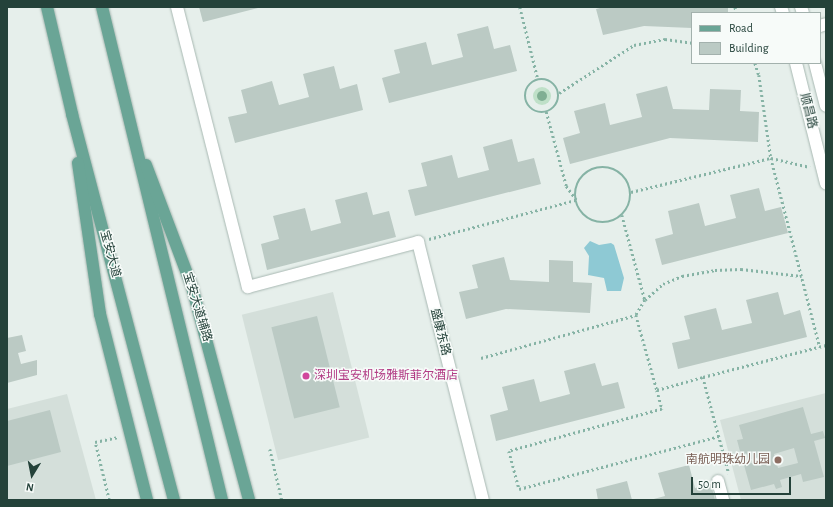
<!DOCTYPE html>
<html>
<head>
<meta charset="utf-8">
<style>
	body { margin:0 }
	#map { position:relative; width:833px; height:507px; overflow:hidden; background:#e6efeb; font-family:"Alegreya Sans","Noto Sans SC",sans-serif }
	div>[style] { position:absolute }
	.built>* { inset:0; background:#d4dfda; transform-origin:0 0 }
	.green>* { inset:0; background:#bfe0c8 }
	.round { border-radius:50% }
	.water>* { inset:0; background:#8ec9d4 }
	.building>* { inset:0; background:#bbcac4; transform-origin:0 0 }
	.path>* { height:2.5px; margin-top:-1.25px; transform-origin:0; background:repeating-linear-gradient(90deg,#86b3a5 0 2px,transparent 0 5px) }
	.path>.ring { margin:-1.25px; padding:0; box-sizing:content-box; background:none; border:2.5px solid #86b3a5; border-radius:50% }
	.roads { filter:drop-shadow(0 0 1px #a8b8b2) drop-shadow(0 0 1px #a8b8b2) }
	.minor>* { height:12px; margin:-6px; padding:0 6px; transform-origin:6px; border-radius:6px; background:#fff }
	.major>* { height:12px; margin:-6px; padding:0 6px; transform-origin:6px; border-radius:6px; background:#6aa596 }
	.trees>* { width:10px; height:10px; margin:-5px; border-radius:50%; background:#80af93 }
	.dots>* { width:11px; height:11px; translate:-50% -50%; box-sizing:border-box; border:2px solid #f7fbf9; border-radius:50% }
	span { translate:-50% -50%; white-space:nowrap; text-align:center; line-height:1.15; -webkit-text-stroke:3px #f7fbf9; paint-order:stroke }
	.street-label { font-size:12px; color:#24423a }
	.hotel-label { font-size:12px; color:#b23c85 }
	.left { translate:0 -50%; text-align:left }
	.education-label { font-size:12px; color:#785e54 }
	.right { translate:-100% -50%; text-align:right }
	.frame { position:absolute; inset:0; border:8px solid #24423a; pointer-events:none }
	.legend { position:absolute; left:691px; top:12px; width:130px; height:52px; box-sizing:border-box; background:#f7fbf9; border:1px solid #a3b1ad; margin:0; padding:5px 7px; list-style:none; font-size:12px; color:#24423a }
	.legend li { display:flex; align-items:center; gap:8px; height:20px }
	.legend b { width:20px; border:1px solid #a3b1ad }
	.north { position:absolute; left:12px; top:455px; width:40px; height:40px; -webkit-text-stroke:3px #f7fbf9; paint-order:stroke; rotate:190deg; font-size:11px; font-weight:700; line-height:16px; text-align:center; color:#24423a }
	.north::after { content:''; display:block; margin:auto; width:14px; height:18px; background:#24423a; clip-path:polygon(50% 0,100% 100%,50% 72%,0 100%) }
	.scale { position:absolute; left:691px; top:477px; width:100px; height:18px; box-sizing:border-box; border:2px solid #24423a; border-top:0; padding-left:5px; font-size:12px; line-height:14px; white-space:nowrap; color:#24423a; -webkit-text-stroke:3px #f7fbf9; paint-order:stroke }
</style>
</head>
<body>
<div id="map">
	<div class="built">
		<div style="left:333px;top:292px;width:150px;height:94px;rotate:76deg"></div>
		<div style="clip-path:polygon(826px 393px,826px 500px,741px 500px,720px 420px)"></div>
		<div style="clip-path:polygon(67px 394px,96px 500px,7px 500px,7px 409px)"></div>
	</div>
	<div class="green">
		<div class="round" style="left:533px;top:87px;width:18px;height:18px"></div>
	</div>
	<div class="water">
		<div style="clip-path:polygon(590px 241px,599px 245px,611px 243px,614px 245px,624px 278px,621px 291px,607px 291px,604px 278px,588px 275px,589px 256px,584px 248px)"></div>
	</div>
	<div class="building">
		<div style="clip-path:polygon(199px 7px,258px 7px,258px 8px,203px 22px)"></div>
		<div style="clip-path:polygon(604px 7px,728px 7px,728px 13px,692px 13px,692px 28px,644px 26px,603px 35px,596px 9px)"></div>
		<div style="clip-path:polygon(488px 26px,494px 49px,510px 45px,517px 71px,389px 103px,382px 78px,400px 73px,394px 50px,426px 42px,432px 65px,463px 57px,457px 34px)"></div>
		<div style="clip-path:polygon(334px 66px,340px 89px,357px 84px,363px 110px,235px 143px,228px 117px,247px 113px,241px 90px,272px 81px,279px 105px,309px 97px,303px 74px)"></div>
		<div style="clip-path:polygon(667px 86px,673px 109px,709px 110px,710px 89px,741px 90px,740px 111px,759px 112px,758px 142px,670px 138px,570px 164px,563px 138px,580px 133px,574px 111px,605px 103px,610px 125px,642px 117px,636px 94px)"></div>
		<div style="clip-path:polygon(512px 139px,518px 162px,534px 158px,541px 184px,415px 216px,408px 190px,427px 186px,421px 163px,452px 155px,458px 178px,489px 170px,483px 147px)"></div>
		<div style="clip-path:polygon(759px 188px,765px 211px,781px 207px,788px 233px,662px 265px,655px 239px,673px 234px,668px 211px,699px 203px,705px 226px,736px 218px,730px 195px)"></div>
		<div style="clip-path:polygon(367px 192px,373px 215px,389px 211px,396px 237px,267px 270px,261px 244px,279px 239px,273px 216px,305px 208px,311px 231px,341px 223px,335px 200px)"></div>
		<div style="clip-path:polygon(504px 257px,510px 280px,549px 282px,549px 260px,573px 261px,573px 282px,592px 283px,590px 313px,506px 309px,466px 319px,459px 292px,478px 288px,472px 265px)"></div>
		<div style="clip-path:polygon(778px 292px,784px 315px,800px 310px,807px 337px,678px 369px,672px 343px,690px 339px,684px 316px,716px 308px,722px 330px,752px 323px,746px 300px)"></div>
		<div style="left:317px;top:316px;width:94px;height:47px;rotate:76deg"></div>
		<div style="clip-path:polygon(22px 335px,26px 351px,18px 353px,21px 364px,37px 360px,37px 375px,7px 383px,7px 338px)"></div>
		<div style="clip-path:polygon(595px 363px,602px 386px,618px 382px,625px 408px,496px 441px,490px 415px,508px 410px,502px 387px,534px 379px,540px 402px,570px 394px,564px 371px)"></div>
		<div style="clip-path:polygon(evenodd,803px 407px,811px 434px,823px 431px,825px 438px,814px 441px,824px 477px,803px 482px,801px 474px,780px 480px,782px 487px,776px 489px,774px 484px,751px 490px,744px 465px,768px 459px,766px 455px,748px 460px,746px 453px,741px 455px,737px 440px,743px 439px,739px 425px,803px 407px,794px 448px,798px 463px,778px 468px,774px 454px,794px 448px)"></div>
		<div style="clip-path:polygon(50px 410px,61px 452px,7px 466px,7px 421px)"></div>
		<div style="clip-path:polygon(689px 465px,695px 488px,711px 484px,715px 500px,650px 500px,665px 496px,658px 473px)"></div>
		<div style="clip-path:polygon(627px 481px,632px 500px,598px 500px,596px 489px)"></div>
	</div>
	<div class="path">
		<div style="left:520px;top:7px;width:74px;rotate:76deg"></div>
		<div style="left:735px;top:7px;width:6px;rotate:72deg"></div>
		<div style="left:755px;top:63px;width:13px;rotate:72deg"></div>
		<div style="left:759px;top:75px;width:84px;rotate:81.8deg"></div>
		<div style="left:771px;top:158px;width:195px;rotate:75.5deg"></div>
		<div class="ring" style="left:525px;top:79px;width:31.5px;height:31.5px"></div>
		<div style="left:559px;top:93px;width:89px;rotate:-32.6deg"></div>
		<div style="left:634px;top:45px;width:32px;rotate:-11deg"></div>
		<div style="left:665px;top:39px;width:27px;rotate:8deg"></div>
		<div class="ring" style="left:575px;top:167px;width:53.5px;height:53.5px"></div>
		<div style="left:631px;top:192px;width:144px;rotate:-13.7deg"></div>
		<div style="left:771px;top:158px;width:40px;rotate:13deg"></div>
		<div style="left:622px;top:215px;width:88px;rotate:74.9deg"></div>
		<div style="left:645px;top:300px;width:17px;rotate:121deg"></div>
		<div style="left:636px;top:315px;width:78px;rotate:74.4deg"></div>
		<div style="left:657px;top:390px;width:48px;rotate:-15.8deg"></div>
		<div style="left:703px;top:377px;width:100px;rotate:75deg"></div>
		<div style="left:429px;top:239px;width:152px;rotate:-14.9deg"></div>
		<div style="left:576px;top:200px;width:17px;rotate:-126deg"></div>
		<div style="left:566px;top:186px;width:77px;rotate:-105.1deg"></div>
		<div style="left:645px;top:300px;width:24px;rotate:-42deg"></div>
		<div style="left:663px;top:284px;width:21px;rotate:-23deg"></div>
		<div style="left:682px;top:276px;width:34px;rotate:-10deg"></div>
		<div style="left:715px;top:270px;width:26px;rotate:-2deg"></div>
		<div style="left:741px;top:269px;width:61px;rotate:6.5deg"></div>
		<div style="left:481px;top:358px;width:161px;rotate:-15.5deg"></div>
		<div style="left:703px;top:377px;width:127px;rotate:-14.6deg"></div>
		<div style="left:657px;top:390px;width:20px;rotate:75deg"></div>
		<div style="left:662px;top:409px;width:159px;rotate:164.6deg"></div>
		<div style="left:509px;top:451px;width:39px;rotate:75deg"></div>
		<div style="left:519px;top:489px;width:207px;rotate:-14.8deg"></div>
		<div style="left:270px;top:449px;width:52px;rotate:76.8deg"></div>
		<div style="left:109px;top:500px;width:60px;rotate:-103.6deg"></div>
		<div style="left:95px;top:442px;width:24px;rotate:-12deg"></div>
	</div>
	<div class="roads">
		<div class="minor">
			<div style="left:177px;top:7px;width:289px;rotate:75.8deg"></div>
			<div style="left:248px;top:287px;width:176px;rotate:-14.8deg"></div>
			<div style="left:418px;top:242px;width:266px;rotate:75.9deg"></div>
			<div style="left:781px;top:7px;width:6px;rotate:72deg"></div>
			<div style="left:801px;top:7px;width:6px;rotate:72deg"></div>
			<div style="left:820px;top:26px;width:6px;rotate:-18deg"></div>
			<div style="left:796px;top:63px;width:124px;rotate:76deg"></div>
			<div style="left:815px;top:63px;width:44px;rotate:75.7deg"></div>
			<div style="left:718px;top:481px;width:20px;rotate:75deg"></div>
		</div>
		<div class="major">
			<div style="left:47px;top:7px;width:110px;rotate:76.8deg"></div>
			<div style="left:72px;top:114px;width:399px;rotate:75.2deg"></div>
			<div style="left:102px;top:7px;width:507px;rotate:76.32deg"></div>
			<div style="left:78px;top:163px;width:153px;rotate:81.7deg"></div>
			<div style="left:100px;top:314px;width:192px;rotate:75.8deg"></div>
			<div style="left:146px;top:165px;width:130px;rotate:69.3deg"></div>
			<div style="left:192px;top:287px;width:220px;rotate:75deg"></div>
		</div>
	</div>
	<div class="trees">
		<div style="left:542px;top:96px"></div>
	</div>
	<div class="dots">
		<div style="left:306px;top:376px;background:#d1479c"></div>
		<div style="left:778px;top:460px;background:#8d6e63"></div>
	</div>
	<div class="street-label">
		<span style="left:808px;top:111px;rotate:76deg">顺昌路</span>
		<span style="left:110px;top:254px;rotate:75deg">宝安大道</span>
		<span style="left:197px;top:307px;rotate:73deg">宝安大道辅路</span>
		<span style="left:440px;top:332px;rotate:76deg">盛康东路</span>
	</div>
	<div class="hotel-label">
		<span class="left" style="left:314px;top:376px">深圳宝安机场雅斯菲尔酒店</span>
	</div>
	<div class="education-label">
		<span class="right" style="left:770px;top:460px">南航明珠幼儿园</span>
	</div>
	<div class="frame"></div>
	<ul class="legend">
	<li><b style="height:5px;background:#6aa596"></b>Road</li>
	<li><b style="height:11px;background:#bbcac4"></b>Building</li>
	</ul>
	<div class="north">N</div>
	<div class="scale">50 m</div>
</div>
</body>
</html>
